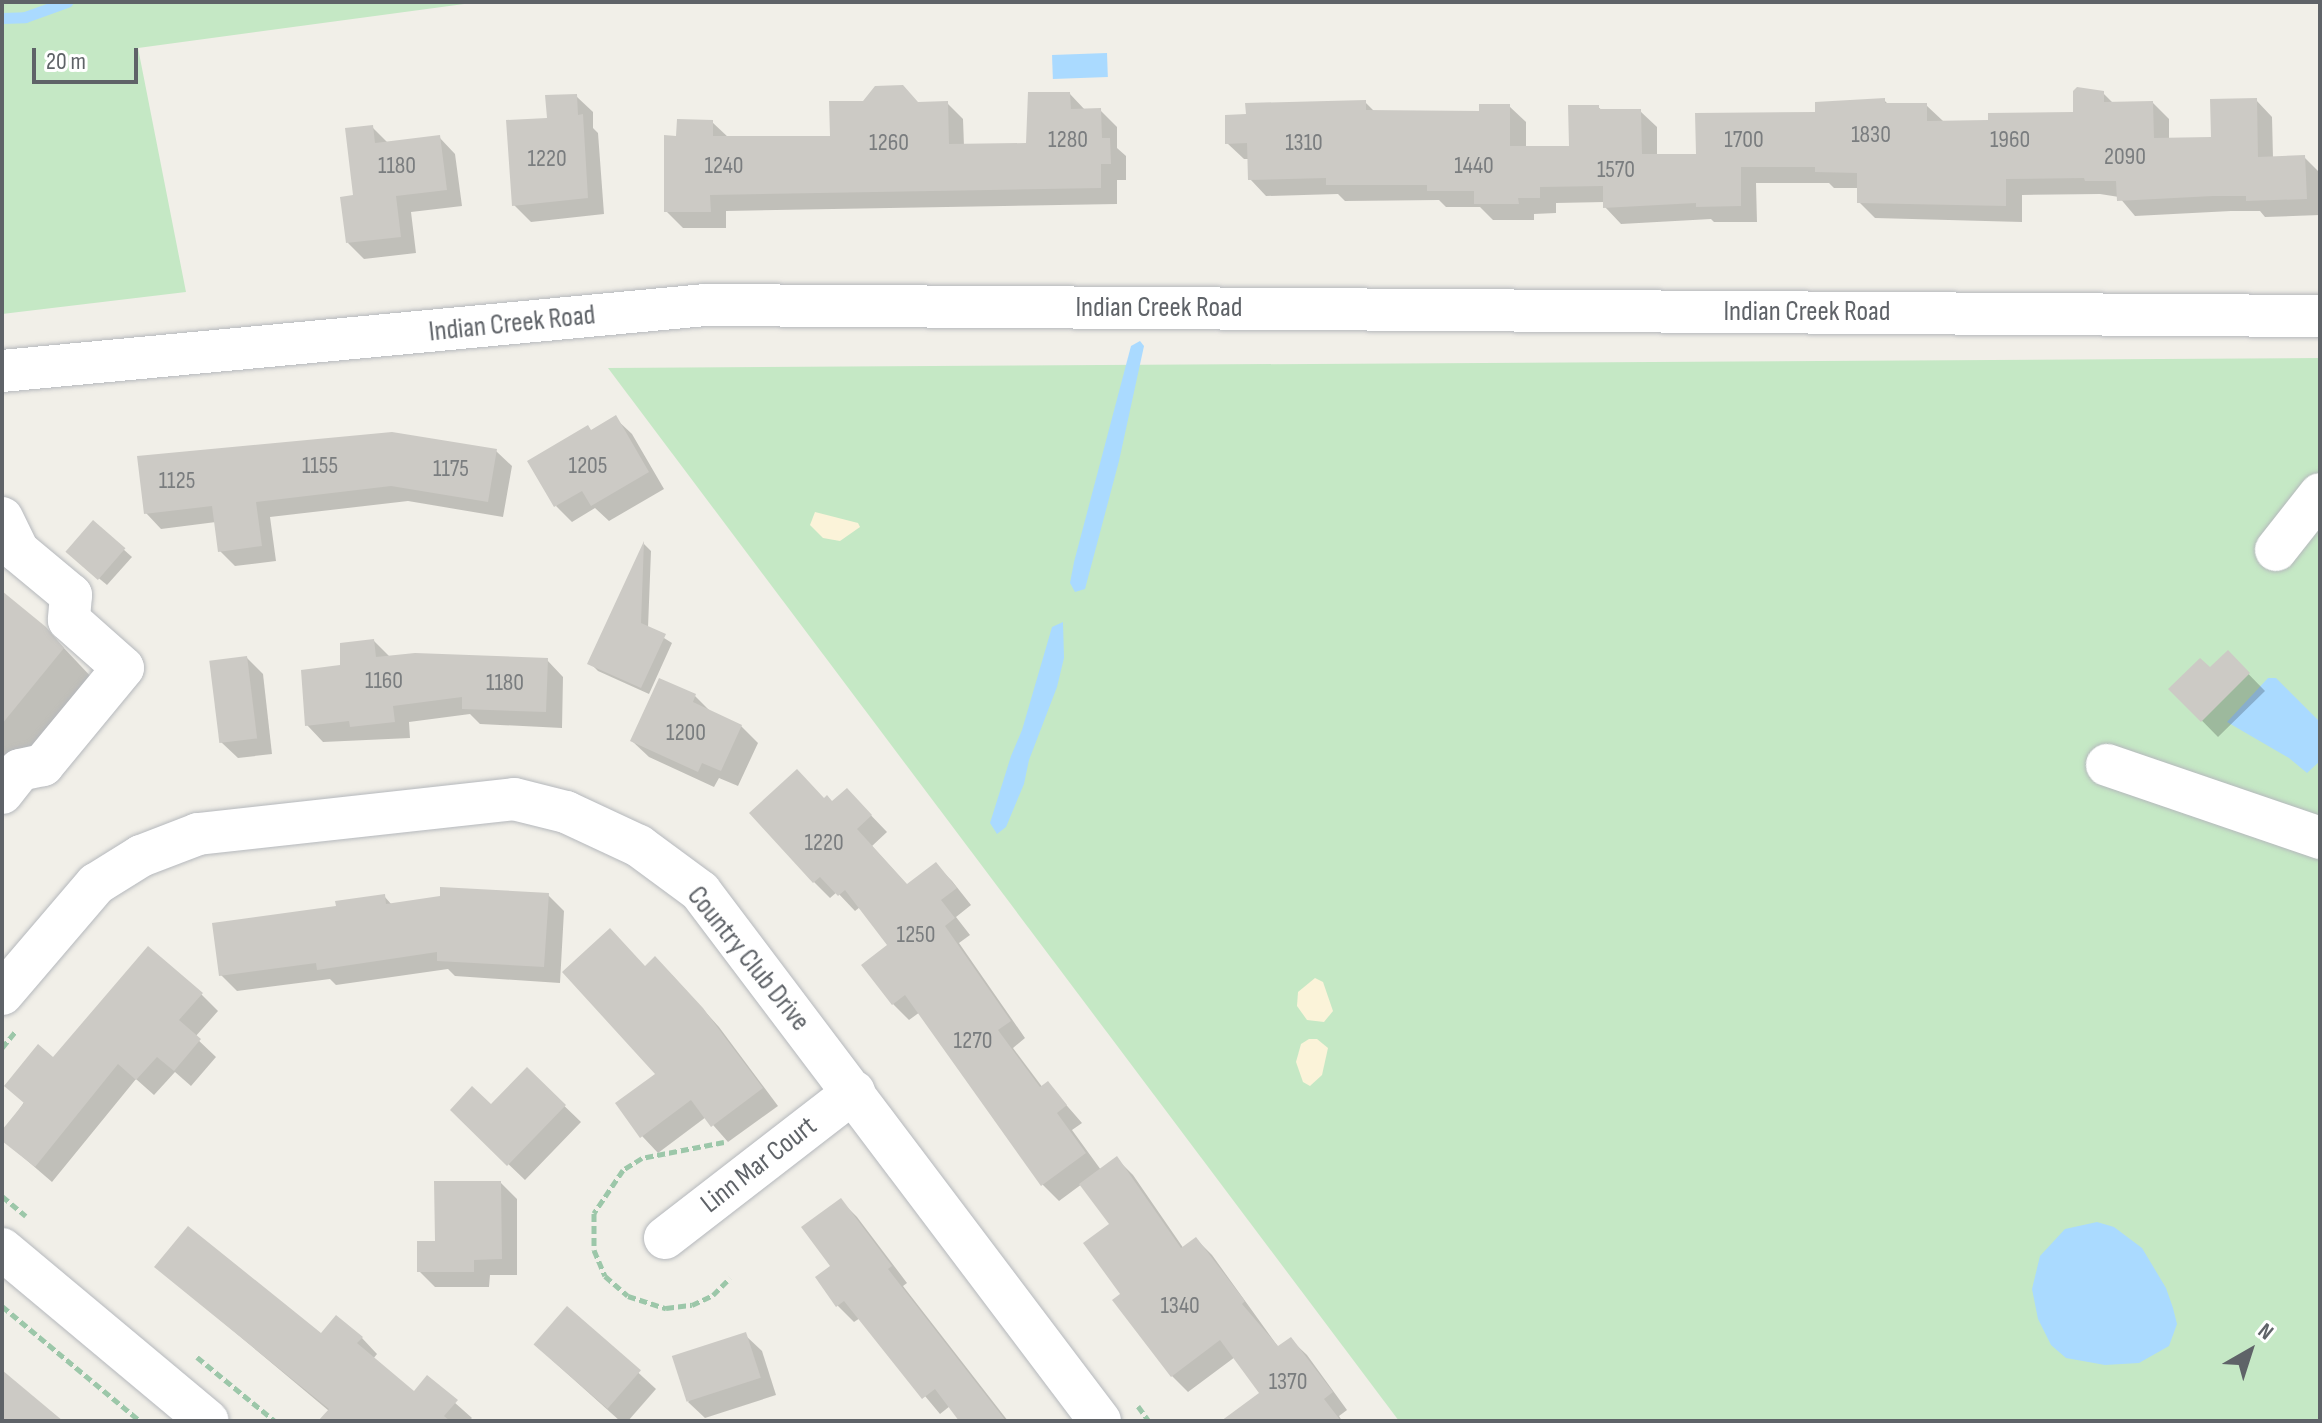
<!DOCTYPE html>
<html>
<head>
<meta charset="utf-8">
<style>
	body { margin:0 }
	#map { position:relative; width:2322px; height:1423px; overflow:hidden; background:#f1efe8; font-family:"Sofia Sans Condensed",sans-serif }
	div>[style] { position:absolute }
	.green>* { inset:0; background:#c5e8c5 }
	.sand>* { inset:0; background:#fbf3d9 }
	.water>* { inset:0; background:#aadaff; transform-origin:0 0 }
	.shadow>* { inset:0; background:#0003 }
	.stream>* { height:11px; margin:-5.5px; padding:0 5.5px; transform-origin:5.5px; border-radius:5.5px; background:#aadaff }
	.building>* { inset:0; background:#cccac5; transform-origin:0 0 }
	.path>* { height:5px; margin-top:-2.5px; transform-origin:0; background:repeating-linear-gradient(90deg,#9cc7a9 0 8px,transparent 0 12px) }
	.roads { filter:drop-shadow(0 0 2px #b5b8bc) drop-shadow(0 0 2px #b5b8bc) }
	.minor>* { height:42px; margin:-21px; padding:0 21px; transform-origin:21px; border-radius:21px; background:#fff }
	span { translate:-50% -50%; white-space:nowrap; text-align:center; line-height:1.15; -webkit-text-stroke:6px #fff; paint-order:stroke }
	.number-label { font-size:24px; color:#7a7d7f }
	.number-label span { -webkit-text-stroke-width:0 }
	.street-label { font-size:28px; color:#5f6368 }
	.frame { position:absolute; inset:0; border:4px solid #5f6368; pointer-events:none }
	.north { position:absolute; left:2210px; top:1311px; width:80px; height:80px; -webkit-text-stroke:6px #fff; paint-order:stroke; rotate:39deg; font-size:22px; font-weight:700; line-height:32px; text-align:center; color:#5f6368 }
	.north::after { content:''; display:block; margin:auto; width:28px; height:36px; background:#5f6368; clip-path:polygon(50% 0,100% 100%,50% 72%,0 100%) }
	.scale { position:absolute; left:32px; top:48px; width:106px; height:36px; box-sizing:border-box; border:4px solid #5f6368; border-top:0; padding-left:10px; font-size:24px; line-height:28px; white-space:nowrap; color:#5f6368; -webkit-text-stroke:6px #fff; paint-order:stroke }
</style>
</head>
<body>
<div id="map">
	<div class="green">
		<div style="clip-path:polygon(2px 2px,479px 2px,138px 48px,186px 292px,2px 314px)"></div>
		<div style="clip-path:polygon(2320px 358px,2320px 1421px,1399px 1421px,608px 368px)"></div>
	</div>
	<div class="sand">
		<div style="clip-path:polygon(815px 512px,858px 523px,860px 527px,840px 541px,823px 538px,810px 525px)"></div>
		<div style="clip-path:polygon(1315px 978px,1323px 982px,1333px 1011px,1324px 1022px,1307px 1020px,1297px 1006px,1298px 992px)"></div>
		<div style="clip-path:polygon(1309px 1039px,1317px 1039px,1328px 1048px,1322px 1075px,1310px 1086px,1303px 1082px,1296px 1062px,1301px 1044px)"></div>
	</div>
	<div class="water">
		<div style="left:1107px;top:53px;width:24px;height:55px;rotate:88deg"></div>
		<div style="clip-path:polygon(1140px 341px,1144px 346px,1119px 461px,1085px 589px,1075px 592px,1070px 583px,1074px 562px,1131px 346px)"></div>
		<div style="clip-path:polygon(1063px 622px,1064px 658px,1057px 687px,1029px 760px,1024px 784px,1006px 827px,997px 834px,990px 823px,1011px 756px,1022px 730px,1052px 627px)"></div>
		<div style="clip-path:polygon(2268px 678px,2276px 678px,2320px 722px,2320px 761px,2307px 773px,2289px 758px,2227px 722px)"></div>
		<div style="clip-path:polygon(2097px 1222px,2114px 1227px,2142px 1248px,2166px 1288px,2173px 1308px,2177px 1324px,2169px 1346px,2139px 1363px,2105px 1365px,2066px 1358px,2051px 1345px,2038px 1319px,2032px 1289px,2040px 1256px,2065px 1229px)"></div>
	</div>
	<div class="shadow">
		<div style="clip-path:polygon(2103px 93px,2113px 103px,2153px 103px,2169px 119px,2169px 140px,2213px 139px,2256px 100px,2272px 117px,2273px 158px,2304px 157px,2320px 173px,2320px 215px,2265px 217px,2260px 211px,2231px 211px,2135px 216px,2119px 197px,2100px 194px,2022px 195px,2022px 222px,1875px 218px,1859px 202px,1859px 188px,1834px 188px,1829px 183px,1756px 183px,1757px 222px,1714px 222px,1711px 219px,1621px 224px,1605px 207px,1605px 202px,1556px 203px,1556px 213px,1534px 214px,1534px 220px,1493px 220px,1480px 207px,1446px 207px,1439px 200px,1345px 201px,1338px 194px,1266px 196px,1250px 179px,1249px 159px,1244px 159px,1227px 143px,1365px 102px,1375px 112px,1481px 113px,1509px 106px,1526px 122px,1526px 148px,1571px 148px,1598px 107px,1603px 111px,1640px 111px,1657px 127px,1657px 156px,1698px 156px,1817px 114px,1884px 100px,1889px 105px,1926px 105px,1943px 121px,1990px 122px,2075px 114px)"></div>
		<div style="clip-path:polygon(1070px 94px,1086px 111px,1100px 110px,1117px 127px,1117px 148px,1126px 156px,1126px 180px,1117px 180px,1117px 204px,726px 211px,726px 228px,683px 228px,666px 211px,678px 138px,712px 122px,729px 138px,832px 138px,918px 104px,947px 103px,963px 119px,964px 146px,1028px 145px)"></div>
		<div style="clip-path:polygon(576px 96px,593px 112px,593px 128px,598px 133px,604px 214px,531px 222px,514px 205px)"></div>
		<div style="clip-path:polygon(372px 127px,388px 143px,439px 137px,455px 154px,462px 206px,411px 212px,416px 253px,364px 259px,348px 243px)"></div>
		<div style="clip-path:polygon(615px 418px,632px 434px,664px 489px,609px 521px,595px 508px,572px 522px,556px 506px,592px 431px)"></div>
		<div style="clip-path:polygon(496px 451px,512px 466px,503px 517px,408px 501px,270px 517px,276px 561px,235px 566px,220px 551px,216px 522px,161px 529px,146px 513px)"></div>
		<div style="clip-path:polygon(94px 523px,132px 557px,107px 585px,77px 560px)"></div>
		<div style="clip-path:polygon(644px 544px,651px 551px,648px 628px,672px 643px,649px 694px,598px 671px,590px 663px)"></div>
		<div style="clip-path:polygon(2px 593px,45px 628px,95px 681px,2px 796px)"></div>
		<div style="clip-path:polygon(374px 641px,390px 657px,547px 660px,563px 677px,562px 728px,480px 724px,470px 714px,409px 722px,410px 738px,323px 742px,307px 725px,342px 667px)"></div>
		<div style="clip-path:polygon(2228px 653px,2265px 691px,2218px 737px,2171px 689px,2210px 670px)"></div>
		<div style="clip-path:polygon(247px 658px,263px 674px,272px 754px,238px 758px,221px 742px)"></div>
		<div style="clip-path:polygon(695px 696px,712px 713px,741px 726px,758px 743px,738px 786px,719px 778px,714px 787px,649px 757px,632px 741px)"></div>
		<div style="clip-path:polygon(824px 800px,863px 807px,887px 832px,872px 846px,908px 886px,936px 865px,952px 881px,971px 905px,956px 917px,970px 935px,959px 943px,1025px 1038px,1013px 1048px,1043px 1088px,1048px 1084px,1082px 1123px,1072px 1130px,1101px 1170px,1117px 1159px,1133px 1175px,1184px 1249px,1196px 1239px,1212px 1255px,1279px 1348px,1290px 1339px,1307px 1355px,1347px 1410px,1339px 1416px,1342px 1421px,1224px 1421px,1262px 1393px,1235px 1357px,1188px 1392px,1172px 1376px,1123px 1294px,1111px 1224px,1082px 1184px,1059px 1201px,1043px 1185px,920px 1012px,909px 1020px,893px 1004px,889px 945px,860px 907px,855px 911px,837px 892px,830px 898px,814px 882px)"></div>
		<div style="clip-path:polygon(548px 895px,564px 911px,560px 983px,455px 976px,448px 969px,336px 985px,330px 979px,237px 991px,221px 975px,338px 908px,384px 896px,392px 905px)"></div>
		<div style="clip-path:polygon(646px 968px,672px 975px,719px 1027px,778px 1106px,728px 1142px,706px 1117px,658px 1153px,642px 1136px,658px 1074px)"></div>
		<div style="clip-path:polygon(201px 994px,218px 1011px,195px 1037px,216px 1057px,191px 1086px,175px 1072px,154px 1095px,136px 1079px,52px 1182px,2px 1139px,2px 1134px,54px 1059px)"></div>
		<div style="clip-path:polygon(527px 1070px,581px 1122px,525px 1180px,452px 1110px,491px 1107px)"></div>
		<div style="clip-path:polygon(501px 1183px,517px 1199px,517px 1275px,490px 1275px,489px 1287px,435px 1287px,419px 1271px,437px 1243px)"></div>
		<div style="clip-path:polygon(841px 1201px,857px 1217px,907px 1283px,903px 1286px,1008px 1421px,962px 1421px,950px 1406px,940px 1414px,860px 1318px,854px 1322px,838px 1306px,818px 1278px,833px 1267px)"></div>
		<div style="clip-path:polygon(157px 1267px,321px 1336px,362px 1338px,377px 1354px,373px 1359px,414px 1394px,427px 1378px,472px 1418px,469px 1421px,341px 1421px)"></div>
		<div style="clip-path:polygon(568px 1308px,656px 1389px,628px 1421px,620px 1421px,552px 1360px)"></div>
		<div style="clip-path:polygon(745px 1335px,762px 1351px,776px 1395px,705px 1418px,688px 1402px)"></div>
	</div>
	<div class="stream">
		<div style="left:2px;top:18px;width:23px;rotate:-2deg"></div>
		<div style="left:25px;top:17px;width:45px;rotate:-19.7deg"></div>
	</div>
	<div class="building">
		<div style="clip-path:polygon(903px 85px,918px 102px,948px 101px,949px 144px,1026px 143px,1028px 92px,1070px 92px,1071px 109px,1101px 108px,1102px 138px,1110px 138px,1111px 164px,1101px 164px,1101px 188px,710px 195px,711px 212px,664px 212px,664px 135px,676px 136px,677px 119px,713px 120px,713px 136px,830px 136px,829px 101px,863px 101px,875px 86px)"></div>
		<div style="clip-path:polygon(2077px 87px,2104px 91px,2104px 102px,2153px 101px,2154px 138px,2211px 137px,2210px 99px,2257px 98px,2258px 157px,2305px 155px,2307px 199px,2246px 201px,2246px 196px,2213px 196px,2117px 201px,2116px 181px,2085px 181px,2084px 178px,2006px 179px,2006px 206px,1857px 203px,1857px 173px,1815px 172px,1815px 167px,1741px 167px,1741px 206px,1696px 207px,1696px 203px,1603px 208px,1603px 186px,1540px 187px,1540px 198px,1518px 198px,1519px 204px,1474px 204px,1474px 191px,1427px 191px,1427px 185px,1326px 185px,1326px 178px,1248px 180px,1247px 143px,1225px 144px,1225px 115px,1246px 114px,1245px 103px,1366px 100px,1366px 110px,1479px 111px,1479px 104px,1510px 104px,1510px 146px,1569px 146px,1568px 105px,1599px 105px,1599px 109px,1641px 109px,1642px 154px,1696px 154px,1695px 113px,1815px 112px,1815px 102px,1885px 98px,1885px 103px,1927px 103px,1927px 121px,1988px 120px,1988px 113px,2073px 112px,2073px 91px)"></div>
		<div style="clip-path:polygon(577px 94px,578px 115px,583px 114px,588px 198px,512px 206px,506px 120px,547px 118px,545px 95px)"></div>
		<div style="clip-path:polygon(373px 125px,375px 143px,440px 135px,447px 190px,396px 196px,401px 237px,346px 243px,340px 197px,353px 195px,345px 128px)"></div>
		<div style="clip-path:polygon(616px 415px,649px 472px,591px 506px,582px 491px,554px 507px,527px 461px,588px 425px,591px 430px)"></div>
		<div style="clip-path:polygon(392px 432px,497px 449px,488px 502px,391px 486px,256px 502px,262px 546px,218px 552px,212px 506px,144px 514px,137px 456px)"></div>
		<div style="left:93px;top:520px;width:43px;height:42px;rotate:41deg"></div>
		<div style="clip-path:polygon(644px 541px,641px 623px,666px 634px,641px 688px,587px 664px)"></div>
		<div style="clip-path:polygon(2px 591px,46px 627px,64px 648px,2px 724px)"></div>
		<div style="clip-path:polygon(374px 639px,376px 657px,415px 653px,548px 658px,546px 712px,462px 709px,462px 697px,393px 706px,395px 722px,350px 727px,349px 721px,305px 726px,301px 670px,340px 665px,340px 643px)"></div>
		<div style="clip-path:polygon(2228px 650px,2250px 673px,2201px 722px,2168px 689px,2200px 658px,2210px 667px)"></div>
		<div style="left:247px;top:656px;width:83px;height:38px;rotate:83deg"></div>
		<div style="clip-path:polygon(659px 678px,696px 694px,693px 702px,742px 725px,721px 771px,702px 763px,698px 772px,630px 741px)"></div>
		<div style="clip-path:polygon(797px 769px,824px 798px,827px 795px,832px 801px,847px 788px,872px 815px,857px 829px,907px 884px,936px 862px,957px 888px,941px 900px,955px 918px,945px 926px,1011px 1021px,998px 1030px,1040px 1087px,1048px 1081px,1067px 1105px,1057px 1113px,1086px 1153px,1041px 1186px,905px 995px,892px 1005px,861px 965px,887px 945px,845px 890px,838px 896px,820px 877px,813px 883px,749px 813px)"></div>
		<div style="clip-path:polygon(440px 887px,549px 893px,544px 967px,437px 961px,437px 952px,317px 970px,316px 963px,219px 976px,212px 923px,336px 906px,335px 901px,385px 894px,386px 904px,440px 896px)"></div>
		<div style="clip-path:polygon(610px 928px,645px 966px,655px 956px,703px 1008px,763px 1088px,711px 1127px,691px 1100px,640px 1138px,615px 1103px,655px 1074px,562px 972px)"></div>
		<div style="clip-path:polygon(148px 946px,203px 993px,179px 1020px,201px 1039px,174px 1071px,157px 1057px,136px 1080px,118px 1064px,35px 1167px,2px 1141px,2px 1130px,24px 1103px,4px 1086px,38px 1044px,53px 1057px)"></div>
		<div style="clip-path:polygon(527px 1067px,566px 1105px,507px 1166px,450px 1110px,472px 1086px,491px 1104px)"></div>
		<div style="clip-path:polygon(1117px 1156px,1181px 1248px,1196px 1237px,1245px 1301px,1242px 1304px,1278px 1346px,1291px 1337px,1333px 1392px,1324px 1399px,1341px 1421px,1221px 1421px,1259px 1393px,1220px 1340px,1171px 1377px,1112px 1300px,1120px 1294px,1083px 1243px,1109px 1224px,1079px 1184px)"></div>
		<div style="clip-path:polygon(434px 1181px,501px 1181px,502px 1259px,474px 1260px,474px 1272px,417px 1272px,417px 1241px,435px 1241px)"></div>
		<div style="clip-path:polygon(841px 1198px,892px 1266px,888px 1269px,1006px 1421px,959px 1421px,935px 1389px,922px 1399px,844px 1301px,836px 1307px,815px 1277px,830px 1266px,801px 1227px)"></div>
		<div style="clip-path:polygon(188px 1226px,321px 1333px,336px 1315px,363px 1337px,357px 1343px,414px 1391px,427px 1375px,458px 1400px,444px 1416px,450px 1421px,318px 1421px,329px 1409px,154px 1267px)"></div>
		<div style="left:567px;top:1306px;width:98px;height:51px;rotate:41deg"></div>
		<div style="left:746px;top:1332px;width:48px;height:78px;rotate:72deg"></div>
		<div style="clip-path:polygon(2px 1370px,63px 1421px,2px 1421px)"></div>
	</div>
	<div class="path">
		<div style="left:2px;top:1048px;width:22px;rotate:-51deg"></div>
		<div style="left:724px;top:1142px;width:84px;rotate:169deg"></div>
		<div style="left:642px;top:1158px;width:22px;rotate:148deg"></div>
		<div style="left:623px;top:1170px;width:52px;rotate:124deg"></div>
		<div style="left:594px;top:1213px;width:37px;rotate:90deg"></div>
		<div style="left:594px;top:1250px;width:28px;rotate:67deg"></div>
		<div style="left:605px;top:1276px;width:30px;rotate:41deg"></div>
		<div style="left:628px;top:1296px;width:40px;rotate:18deg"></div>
		<div style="left:666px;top:1308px;width:26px;rotate:-7deg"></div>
		<div style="left:692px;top:1305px;width:23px;rotate:-25deg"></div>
		<div style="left:713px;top:1295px;width:24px;rotate:-45deg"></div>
		<div style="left:2px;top:1196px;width:31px;rotate:40deg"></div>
		<div style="left:2px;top:1306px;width:180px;rotate:39.8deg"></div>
		<div style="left:197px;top:1357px;width:101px;rotate:39.4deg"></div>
		<div style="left:1138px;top:1406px;width:19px;rotate:54deg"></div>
	</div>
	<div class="roads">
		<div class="minor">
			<div style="left:2px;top:371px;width:706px;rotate:-5.36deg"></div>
			<div style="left:705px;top:305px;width:1615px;rotate:0.39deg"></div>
			<div style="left:2px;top:518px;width:37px;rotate:64deg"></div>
			<div style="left:18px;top:551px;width:69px;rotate:39.7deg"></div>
			<div style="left:71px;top:595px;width:25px;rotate:95deg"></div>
			<div style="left:69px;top:620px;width:72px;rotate:41.6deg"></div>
			<div style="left:123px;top:668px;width:126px;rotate:129.5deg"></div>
			<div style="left:43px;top:765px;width:24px;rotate:168deg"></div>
			<div style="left:20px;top:770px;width:29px;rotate:128deg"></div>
			<div style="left:2276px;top:550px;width:71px;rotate:-51.8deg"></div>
			<div style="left:2107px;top:765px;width:225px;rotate:18.9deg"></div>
			<div style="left:2px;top:994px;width:145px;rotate:-49.5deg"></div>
			<div style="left:96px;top:884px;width:53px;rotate:-31.9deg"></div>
			<div style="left:141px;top:856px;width:61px;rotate:-21.1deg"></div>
			<div style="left:198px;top:834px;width:318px;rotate:-6.3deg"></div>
			<div style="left:514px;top:799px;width:54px;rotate:14deg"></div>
			<div style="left:566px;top:812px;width:81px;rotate:25deg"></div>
			<div style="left:639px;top:846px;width:76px;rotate:36.4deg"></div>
			<div style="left:700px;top:891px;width:664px;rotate:52.96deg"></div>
			<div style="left:665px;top:1238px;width:239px;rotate:-37.7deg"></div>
			<div style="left:2px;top:1249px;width:268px;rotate:39.9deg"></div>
		</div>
	</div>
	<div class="number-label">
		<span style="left:1871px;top:135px">1830</span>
		<span style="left:1068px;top:140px">1280</span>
		<span style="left:1744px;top:140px">1700</span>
		<span style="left:2010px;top:140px">1960</span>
		<span style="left:889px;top:143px">1260</span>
		<span style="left:1304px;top:143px">1310</span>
		<span style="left:2125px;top:157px">2090</span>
		<span style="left:547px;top:159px">1220</span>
		<span style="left:397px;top:166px">1180</span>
		<span style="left:724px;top:166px">1240</span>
		<span style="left:1474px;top:166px">1440</span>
		<span style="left:1616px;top:170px">1570</span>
		<span style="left:320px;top:466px">1155</span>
		<span style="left:588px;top:466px">1205</span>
		<span style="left:451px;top:469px">1175</span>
		<span style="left:177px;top:481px">1125</span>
		<span style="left:384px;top:681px">1160</span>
		<span style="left:505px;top:683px">1180</span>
		<span style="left:686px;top:733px">1200</span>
		<span style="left:824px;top:843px">1220</span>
		<span style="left:916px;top:935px">1250</span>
		<span style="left:973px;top:1041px">1270</span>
		<span style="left:1180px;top:1306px">1340</span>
		<span style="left:1288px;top:1382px">1370</span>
	</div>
	<div class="street-label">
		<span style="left:1159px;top:308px">Indian Creek Road</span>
		<span style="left:1807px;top:312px">Indian Creek Road</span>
		<span style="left:512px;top:324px;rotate:-6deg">Indian Creek Road</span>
		<span style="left:748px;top:959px;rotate:51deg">Country Club Drive</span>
		<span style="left:759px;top:1165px;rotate:-38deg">Linn Mar Court</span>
	</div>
	<div class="frame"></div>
	<div class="north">N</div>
	<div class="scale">20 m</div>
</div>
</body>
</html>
